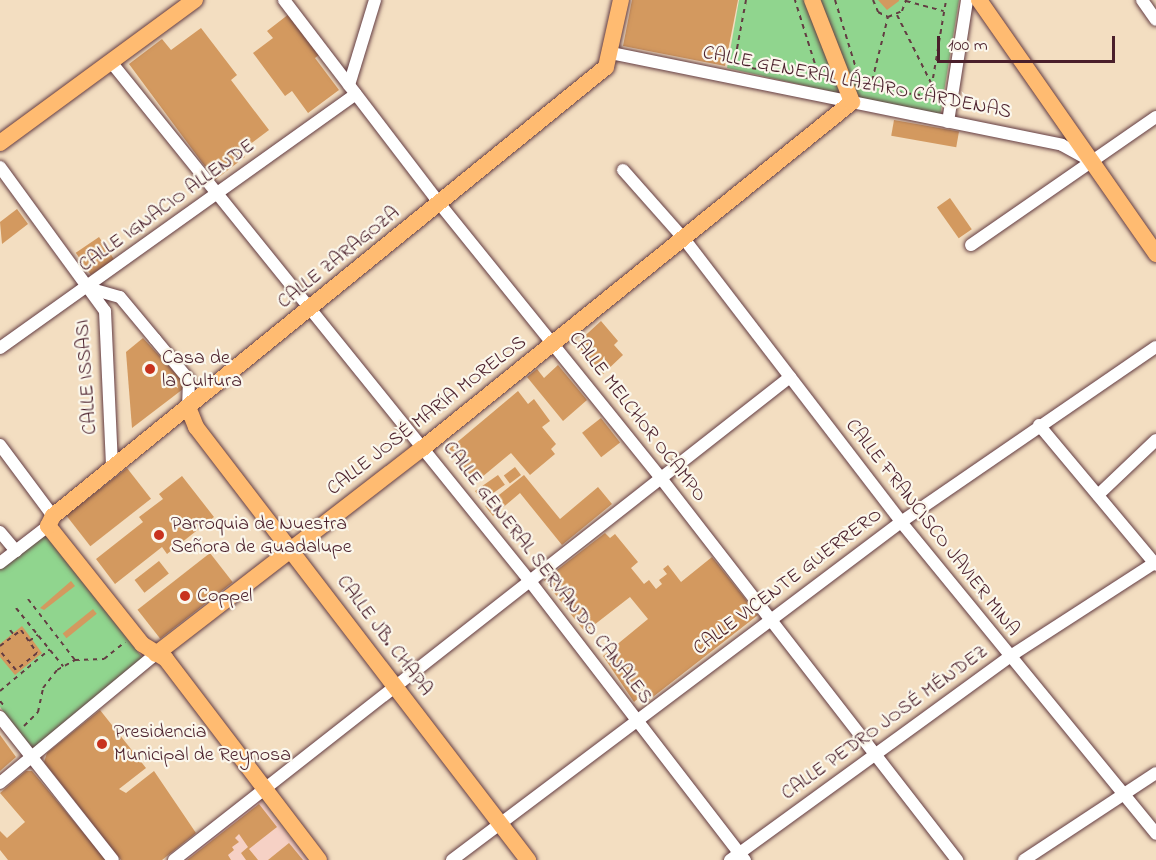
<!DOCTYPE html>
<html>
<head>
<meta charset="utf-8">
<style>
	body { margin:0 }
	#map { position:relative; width:1156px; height:860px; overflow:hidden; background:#f3dec1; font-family:"Indie Flower",sans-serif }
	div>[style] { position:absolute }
	.built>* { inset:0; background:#f6d1c5 }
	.green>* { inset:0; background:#90d58e }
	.building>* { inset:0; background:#d3995f; transform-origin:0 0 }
	.path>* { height:2px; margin-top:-1px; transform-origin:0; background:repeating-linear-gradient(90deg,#633c42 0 4.5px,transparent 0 9px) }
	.roads { filter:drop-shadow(0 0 2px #633c42) drop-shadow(0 0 2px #633c42) }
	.minor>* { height:12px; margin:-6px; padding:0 6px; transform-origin:6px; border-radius:6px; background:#fff }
	.major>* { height:16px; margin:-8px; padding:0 8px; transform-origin:8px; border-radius:8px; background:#ffbb71 }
	.dots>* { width:16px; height:16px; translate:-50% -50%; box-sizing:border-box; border:3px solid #fbf7ec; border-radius:50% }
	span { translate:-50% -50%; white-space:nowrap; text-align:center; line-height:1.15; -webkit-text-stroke:4.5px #fbf7ec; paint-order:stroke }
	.street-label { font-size:20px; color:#4a1f2b }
	.poi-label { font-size:20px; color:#4a1f2b }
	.left { translate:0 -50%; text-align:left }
	.scale { position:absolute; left:937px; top:36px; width:178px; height:27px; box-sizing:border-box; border:3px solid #4a1f2b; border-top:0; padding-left:8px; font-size:18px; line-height:21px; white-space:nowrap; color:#4a1f2b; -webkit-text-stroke:4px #fbf7ec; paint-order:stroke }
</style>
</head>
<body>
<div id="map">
	<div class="built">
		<div style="clip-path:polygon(260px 800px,308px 860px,184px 860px)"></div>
	</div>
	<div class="green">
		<div style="clip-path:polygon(739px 0,959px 0,940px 116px,727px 68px)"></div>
		<div style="clip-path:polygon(45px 535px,145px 661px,33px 749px,0 707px,0 570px)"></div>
	</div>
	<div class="building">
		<div style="clip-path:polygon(632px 0,738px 0,725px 66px,623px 46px)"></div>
		<div style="clip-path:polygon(878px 0,899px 0,899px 1px,887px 10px)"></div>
		<div style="clip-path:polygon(289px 14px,319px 55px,315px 58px,339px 90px,308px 113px,292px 91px,285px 96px,253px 53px,273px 38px,267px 31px)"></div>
		<div style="clip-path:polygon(201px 28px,237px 75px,231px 80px,269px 130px,241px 151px,245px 157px,215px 180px,129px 64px,162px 39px,171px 50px)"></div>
		<div style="left:894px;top:120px;width:66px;height:16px;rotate:10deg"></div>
		<div style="left:950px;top:198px;width:38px;height:16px;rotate:55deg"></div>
		<div style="clip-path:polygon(17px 209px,28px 224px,2px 244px,0 222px)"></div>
		<div style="left:99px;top:237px;width:27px;height:28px;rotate:56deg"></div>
		<div style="clip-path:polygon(601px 321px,618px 341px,614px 345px,623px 355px,603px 374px,576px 344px)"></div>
		<div style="clip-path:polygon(143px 338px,187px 386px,132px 428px,126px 352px)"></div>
		<div style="clip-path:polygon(558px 365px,587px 400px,563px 421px,527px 377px,537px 369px,544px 378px)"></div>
		<div style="clip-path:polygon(518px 391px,528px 404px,534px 399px,550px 421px,542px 427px,556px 444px,551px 449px,555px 454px,530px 475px,511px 453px,476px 482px,449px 449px)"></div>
		<div style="left:601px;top:418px;width:31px;height:24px;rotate:52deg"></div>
		<div style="left:515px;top:467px;width:10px;height:14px;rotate:53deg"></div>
		<div style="left:127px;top:468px;width:39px;height:77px;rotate:52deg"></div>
		<div style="left:498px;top:475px;width:12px;height:28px;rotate:55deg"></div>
		<div style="clip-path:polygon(524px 475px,560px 519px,598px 487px,612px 504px,562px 545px,520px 493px,493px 516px,485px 506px)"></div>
		<div style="clip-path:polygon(182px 476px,214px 517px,167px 554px,162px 547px,115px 584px,96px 559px,143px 522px,139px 517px,163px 499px,159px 494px)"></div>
		<div style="clip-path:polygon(605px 533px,610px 538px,615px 534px,638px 562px,631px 568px,644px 584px,649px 580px,656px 589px,662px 584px,659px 580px,667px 574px,663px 569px,668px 565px,681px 582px,712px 557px,758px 615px,649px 700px,644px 693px,634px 702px,603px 656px,648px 619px,630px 597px,585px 632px,544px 580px)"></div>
		<div style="left:210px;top:553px;width:37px;height:92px;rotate:52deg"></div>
		<div style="left:159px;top:561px;width:16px;height:31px;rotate:52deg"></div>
		<div style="clip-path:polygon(71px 581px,75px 586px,44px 610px,40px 608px)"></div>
		<div style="left:93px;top:609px;width:6px;height:39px;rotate:51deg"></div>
		<div style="clip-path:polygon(22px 626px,42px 653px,15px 675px,0 657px,0 644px)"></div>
		<div style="clip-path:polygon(100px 710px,146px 768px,119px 789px,126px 793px,154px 771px,196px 833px,162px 860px,121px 860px,44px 762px,47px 753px)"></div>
		<div style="clip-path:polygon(0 735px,16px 757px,0 771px)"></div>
		<div style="clip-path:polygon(26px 771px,32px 771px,106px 860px,8px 860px,0 850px,0 831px,7px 838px,25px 822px,0 793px)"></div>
		<div style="clip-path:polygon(259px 804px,277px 827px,249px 849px,258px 860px,246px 860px,241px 853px,248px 847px,239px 834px,235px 838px,239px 842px,232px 847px,234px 850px,228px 855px,231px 860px,187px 860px)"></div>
		<div style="clip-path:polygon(289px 843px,303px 860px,268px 860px)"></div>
	</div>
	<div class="path">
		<div style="left:746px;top:0;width:66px;rotate:100.5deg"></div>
		<div style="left:734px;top:65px;width:87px;rotate:9.9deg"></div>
		<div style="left:820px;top:80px;width:84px;rotate:-107.4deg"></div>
		<div style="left:835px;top:0;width:92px;rotate:72.9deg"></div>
		<div style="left:862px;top:88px;width:68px;rotate:6.7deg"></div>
		<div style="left:930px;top:96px;width:97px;rotate:-80.5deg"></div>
		<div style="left:873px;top:0;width:13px;rotate:67deg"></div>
		<div style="left:878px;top:12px;width:11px;rotate:27deg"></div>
		<div style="left:888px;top:17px;width:15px;rotate:-23deg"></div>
		<div style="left:902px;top:11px;width:12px;rotate:-70deg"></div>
		<div style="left:906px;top:1px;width:39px;rotate:15deg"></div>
		<div style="left:897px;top:15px;width:78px;rotate:63.4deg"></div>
		<div style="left:870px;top:89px;width:74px;rotate:-76deg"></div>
		<div style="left:28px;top:599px;width:77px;rotate:52.4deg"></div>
		<div style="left:16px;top:608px;width:75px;rotate:51deg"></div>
		<div style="left:10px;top:630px;width:6px;rotate:51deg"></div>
		<div style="left:29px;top:641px;width:11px;rotate:-34deg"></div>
		<div style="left:0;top:646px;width:26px;rotate:-37deg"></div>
		<div style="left:21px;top:630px;width:28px;rotate:55deg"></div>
		<div style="left:37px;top:653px;width:27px;rotate:141deg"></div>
		<div style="left:16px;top:670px;width:25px;rotate:-130deg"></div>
		<div style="left:0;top:691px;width:65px;rotate:-40deg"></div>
		<div style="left:0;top:701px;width:6px;rotate:51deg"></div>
		<div style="left:24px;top:726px;width:20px;rotate:-45deg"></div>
		<div style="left:38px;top:712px;width:25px;rotate:-78deg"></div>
		<div style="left:43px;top:688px;width:23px;rotate:-52deg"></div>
		<div style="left:57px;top:670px;width:21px;rotate:-29deg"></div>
		<div style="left:75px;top:660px;width:29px;rotate:-2deg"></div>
		<div style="left:104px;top:659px;width:27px;rotate:-39deg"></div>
	</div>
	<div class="roads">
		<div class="minor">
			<div style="left:284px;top:0;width:255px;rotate:52.6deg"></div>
			<div style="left:439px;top:203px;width:352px;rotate:51.1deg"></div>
			<div style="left:660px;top:477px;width:485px;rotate:52.2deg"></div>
			<div style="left:1142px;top:0;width:24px;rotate:55deg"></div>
			<div style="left:611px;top:53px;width:460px;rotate:11.5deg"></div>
			<div style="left:1062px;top:145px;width:26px;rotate:29deg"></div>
			<div style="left:111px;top:62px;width:666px;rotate:51.1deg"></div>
			<div style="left:529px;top:580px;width:354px;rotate:52.4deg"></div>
			<div style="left:349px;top:85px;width:89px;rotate:-73deg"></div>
			<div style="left:948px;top:122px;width:123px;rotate:-81.1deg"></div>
			<div style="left:0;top:167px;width:178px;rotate:53.9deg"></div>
			<div style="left:105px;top:311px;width:157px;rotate:87.4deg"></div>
			<div style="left:623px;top:170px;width:94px;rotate:48.5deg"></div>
			<div style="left:685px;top:240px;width:355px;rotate:52.5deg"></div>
			<div style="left:901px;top:522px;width:403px;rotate:50.7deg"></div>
			<div style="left:971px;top:245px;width:225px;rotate:-34.7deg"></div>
			<div style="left:88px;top:288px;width:33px;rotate:16deg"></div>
			<div style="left:120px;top:297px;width:55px;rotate:50.2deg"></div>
			<div style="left:155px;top:339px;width:53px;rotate:50.3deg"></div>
			<div style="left:189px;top:380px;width:27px;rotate:92deg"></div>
			<div style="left:0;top:348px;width:437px;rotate:-35.5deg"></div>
			<div style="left:1039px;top:425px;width:182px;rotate:50.1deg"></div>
			<div style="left:0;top:445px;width:89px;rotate:53.3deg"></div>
			<div style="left:1098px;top:495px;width:80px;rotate:-43.5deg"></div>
			<div style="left:0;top:532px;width:25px;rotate:50deg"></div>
			<div style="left:0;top:563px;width:61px;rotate:-37.6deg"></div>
			<div style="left:0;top:717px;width:182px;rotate:51.7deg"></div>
			<div style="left:0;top:783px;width:202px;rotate:-39.6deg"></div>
			<div style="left:174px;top:860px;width:783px;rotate:-38.1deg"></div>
			<div style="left:452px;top:860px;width:562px;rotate:-36.97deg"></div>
			<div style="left:901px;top:522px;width:309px;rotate:-34.5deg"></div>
			<div style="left:730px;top:860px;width:345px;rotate:-36deg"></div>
			<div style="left:1009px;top:657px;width:175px;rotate:-32.9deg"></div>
			<div style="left:1024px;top:860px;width:158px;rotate:-33.4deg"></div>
		</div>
		<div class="major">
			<div style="left:979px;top:0;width:310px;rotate:55.1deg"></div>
			<div style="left:0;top:143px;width:242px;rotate:-36.3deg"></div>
			<div style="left:188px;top:407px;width:22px;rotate:68deg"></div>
			<div style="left:196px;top:427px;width:546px;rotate:52.52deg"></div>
			<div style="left:156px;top:654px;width:337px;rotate:-37.7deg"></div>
			<div style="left:423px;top:448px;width:551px;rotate:-38.89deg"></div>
			<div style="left:852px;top:102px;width:110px;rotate:-111.4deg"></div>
			<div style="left:319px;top:860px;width:253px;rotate:-127.3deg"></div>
			<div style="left:166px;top:659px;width:28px;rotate:-148deg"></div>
			<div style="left:142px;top:644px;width:151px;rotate:-128.5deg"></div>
			<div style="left:48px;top:526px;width:11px;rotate:-63deg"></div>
			<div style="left:53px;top:516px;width:712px;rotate:-39.07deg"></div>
			<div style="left:606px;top:67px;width:69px;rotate:-77.4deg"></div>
		</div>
	</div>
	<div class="dots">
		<div style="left:150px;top:369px;background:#c8321e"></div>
		<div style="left:159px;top:535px;background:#c8321e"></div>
		<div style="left:185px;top:596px;background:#c8321e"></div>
		<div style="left:102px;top:744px;background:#c8321e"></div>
	</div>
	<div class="street-label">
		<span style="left:857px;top:83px;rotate:11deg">CALLE GENERAL LÁZARO CÁRDENAS</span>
		<span style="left:167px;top:206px;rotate:-36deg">CALLE IGNACIO ALLENDE</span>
		<span style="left:339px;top:258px;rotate:-39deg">CALLE ZARAGOZA</span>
		<span style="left:87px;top:377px;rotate:-94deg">CALLE ISSASI</span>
		<span style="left:427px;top:416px;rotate:-38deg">CALLE JOSÉ MARÍA MORELOS</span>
		<span style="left:637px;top:417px;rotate:52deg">CALLE MELCHOR OCAMPO</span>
		<span style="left:932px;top:528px;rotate:52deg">CALLE FRANCISCO JAVIER MINA</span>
		<span style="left:547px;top:573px;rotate:52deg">CALLE GENERAL SERVANDO CANALES</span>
		<span style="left:788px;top:582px;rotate:-37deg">CALLE VICENTE GUERRERO</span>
		<span style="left:384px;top:636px;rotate:53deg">CALLE JB. CHAPA</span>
		<span style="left:885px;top:723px;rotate:-36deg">CALLE PEDRO JOSÉ MÉNDEZ</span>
	</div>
	<div class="poi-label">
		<span class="left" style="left:162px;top:370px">Casa de<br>la Cultura</span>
		<span class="left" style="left:171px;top:536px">Parroquia de Nuestra<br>Señora de Guadalupe</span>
		<span class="left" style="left:197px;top:596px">Coppel</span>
		<span class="left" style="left:114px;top:744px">Presidencia<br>Municipal de Reynosa</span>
	</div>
	<div class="scale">100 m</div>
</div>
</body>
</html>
